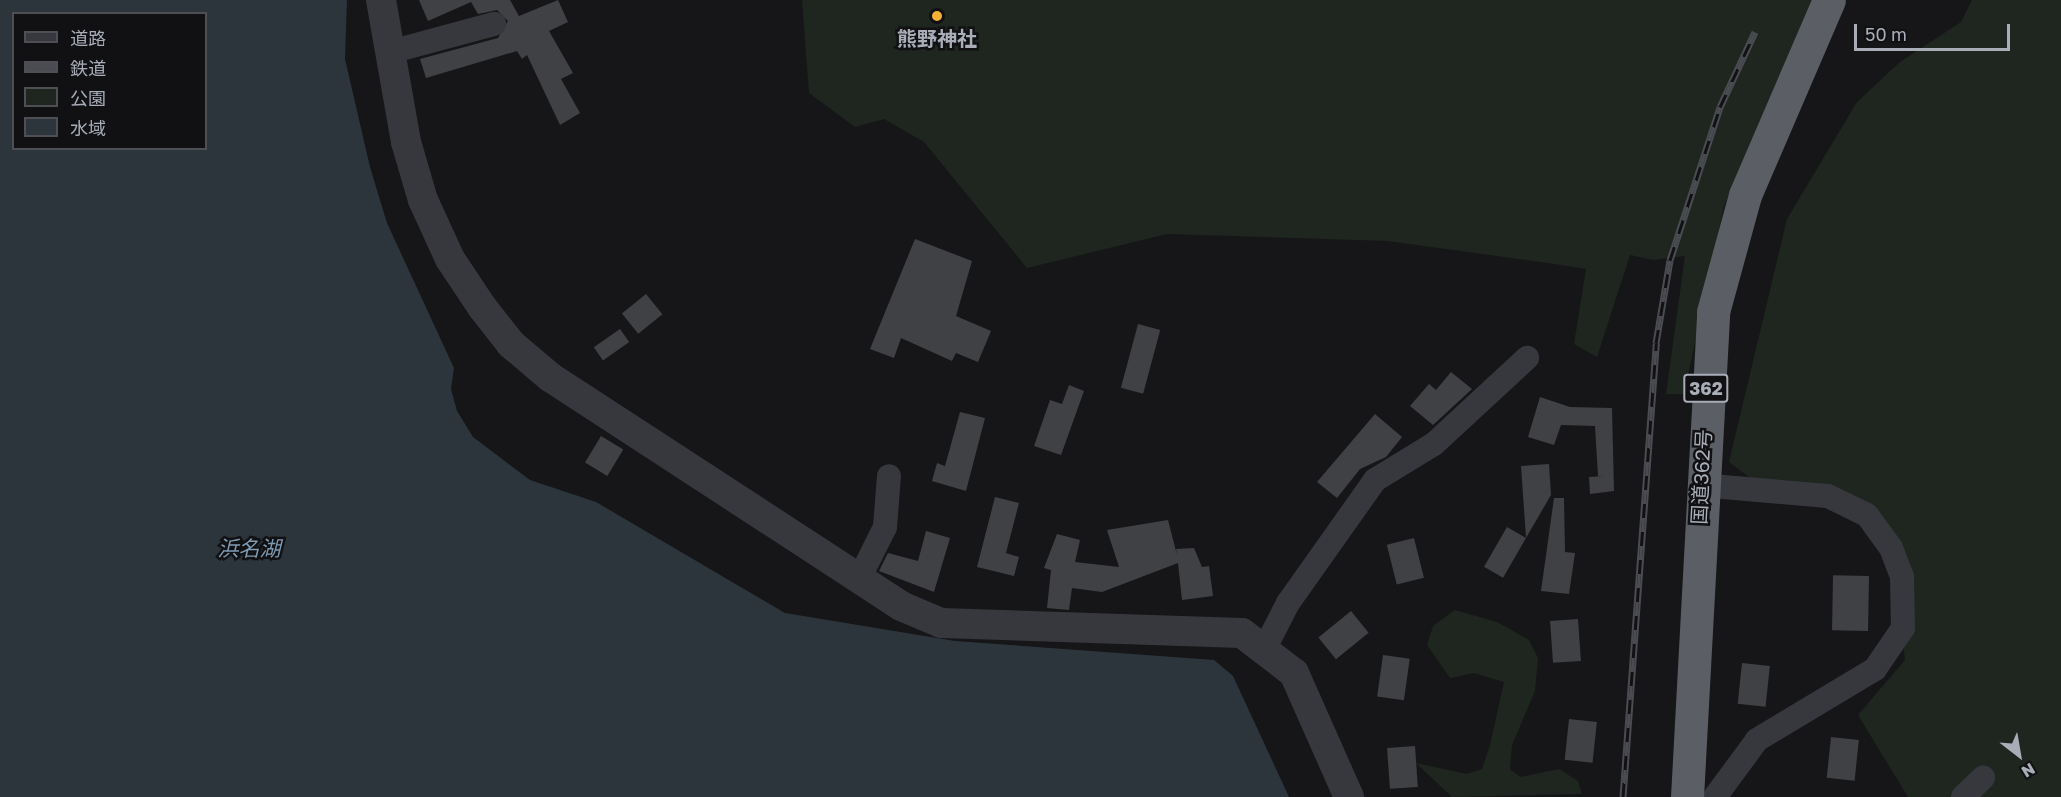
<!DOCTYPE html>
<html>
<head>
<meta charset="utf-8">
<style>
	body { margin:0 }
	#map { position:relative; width:2061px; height:797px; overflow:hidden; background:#161618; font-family:"Golos Text","Noto Sans JP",sans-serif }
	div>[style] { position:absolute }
	.green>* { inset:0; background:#1e261f }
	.water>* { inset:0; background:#2c353c }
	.building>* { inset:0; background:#404145; transform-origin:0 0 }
	.minor>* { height:24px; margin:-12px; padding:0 12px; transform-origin:12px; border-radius:12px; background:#37383d }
	.tertiary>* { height:30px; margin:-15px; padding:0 15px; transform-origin:15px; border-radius:15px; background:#37383d }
	.trunk>* { height:33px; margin:-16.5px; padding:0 16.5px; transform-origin:16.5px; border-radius:16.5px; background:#5b5e65 }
	.rail>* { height:7px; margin-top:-3.5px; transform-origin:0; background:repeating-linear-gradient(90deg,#111113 0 14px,#4a4c52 0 28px); box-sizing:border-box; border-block:2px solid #4a4c52 }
	.dots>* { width:16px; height:16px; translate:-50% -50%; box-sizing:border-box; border:3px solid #111113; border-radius:50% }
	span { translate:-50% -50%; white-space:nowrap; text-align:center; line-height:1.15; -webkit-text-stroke:5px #111113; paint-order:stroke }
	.shield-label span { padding:2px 4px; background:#111113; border:2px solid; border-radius:4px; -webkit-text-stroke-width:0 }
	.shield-label { font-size:18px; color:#a8adb8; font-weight:700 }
	.poi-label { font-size:20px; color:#a8adb8; font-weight:700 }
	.street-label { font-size:20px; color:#a8adb8 }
	.water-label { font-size:21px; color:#7f9bb3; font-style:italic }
	.legend { position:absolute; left:12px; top:12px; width:195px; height:138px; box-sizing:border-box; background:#111113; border:2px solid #4d4f55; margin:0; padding:8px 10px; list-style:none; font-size:18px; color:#a8adb8 }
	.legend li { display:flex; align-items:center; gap:12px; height:30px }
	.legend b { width:30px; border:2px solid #4d4f55 }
	.north { position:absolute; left:1989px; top:725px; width:60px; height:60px; -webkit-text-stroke:4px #111113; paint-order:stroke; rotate:149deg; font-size:16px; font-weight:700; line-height:24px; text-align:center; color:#a8adb8 }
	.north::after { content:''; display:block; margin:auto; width:21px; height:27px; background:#a8adb8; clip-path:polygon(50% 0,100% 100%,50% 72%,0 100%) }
	.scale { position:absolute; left:1854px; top:24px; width:156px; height:27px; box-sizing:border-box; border:3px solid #a8adb8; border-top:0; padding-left:8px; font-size:18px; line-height:21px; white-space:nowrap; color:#a8adb8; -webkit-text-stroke:4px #111113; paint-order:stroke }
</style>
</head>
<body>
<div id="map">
	<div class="green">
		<div style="clip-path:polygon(802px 0,1815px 0,1724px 206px,1684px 394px,1666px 394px,1685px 256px,1653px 260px,1630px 255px,1597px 357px,1574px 344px,1586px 269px,1548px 263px,1388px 241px,1167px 234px,1027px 268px,924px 142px,884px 119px,855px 127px,809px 93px)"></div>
		<div style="clip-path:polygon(1972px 0,2061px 0,2061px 797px,1908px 797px,1858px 715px,1905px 660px,1891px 548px,1828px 496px,1749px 477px,1729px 462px,1787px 219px,1857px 102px,1900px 62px,1961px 22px)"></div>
		<div style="clip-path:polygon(1455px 610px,1497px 622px,1529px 640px,1538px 658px,1535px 691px,1512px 745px,1510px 769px,1520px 777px,1559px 769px,1578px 781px,1582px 794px,1452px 797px,1416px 763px,1467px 774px,1482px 769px,1490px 745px,1504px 682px,1474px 673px,1450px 678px,1427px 645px,1433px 626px)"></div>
	</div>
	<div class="water">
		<div style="clip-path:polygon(evenodd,0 0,347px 0,345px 59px,370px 167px,387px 223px,454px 368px,451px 389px,457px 411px,473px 437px,530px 480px,596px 502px,785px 613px,955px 641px,1214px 660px,1233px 676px,1289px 797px,0 797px,0 0,14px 14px,206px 14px,206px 148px,14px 148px,14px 14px)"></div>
	</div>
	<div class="building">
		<div style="clip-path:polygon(419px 0,510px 0,519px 16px,558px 0,568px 22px,549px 31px,573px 73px,561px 79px,580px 113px,560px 125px,527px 55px,522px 59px,517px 51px,426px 78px,420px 59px,498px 38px,508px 21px,497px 10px,478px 14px,471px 2px,428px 21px)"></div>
		<div style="clip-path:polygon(915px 239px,972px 261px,956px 316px,991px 331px,978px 362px,956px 353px,952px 361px,901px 338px,894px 358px,870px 349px)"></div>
		<div style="left:646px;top:294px;width:26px;height:31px;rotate:51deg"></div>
		<div style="left:1138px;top:324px;width:23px;height:66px;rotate:15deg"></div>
		<div style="left:620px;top:329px;width:16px;height:32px;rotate:55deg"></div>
		<div style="clip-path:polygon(1451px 372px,1472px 389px,1433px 425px,1410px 406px,1429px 384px,1436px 390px)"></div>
		<div style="clip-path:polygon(1069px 385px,1084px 391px,1061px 455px,1034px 446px,1050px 400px,1062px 404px)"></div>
		<div style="clip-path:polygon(1540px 397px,1570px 407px,1612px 408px,1614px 491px,1590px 494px,1589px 477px,1604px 476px,1598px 476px,1595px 426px,1561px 425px,1554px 445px,1528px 437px)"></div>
		<div style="clip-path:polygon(960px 412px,985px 418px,966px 491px,932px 481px,937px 463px,945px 466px)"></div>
		<div style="clip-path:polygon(1375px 414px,1402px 437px,1386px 457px,1360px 469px,1337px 498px,1317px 482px)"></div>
		<div style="left:601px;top:436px;width:26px;height:31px;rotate:31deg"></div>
		<div style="clip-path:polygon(1549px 464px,1551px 495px,1526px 538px,1521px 466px)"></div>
		<div style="clip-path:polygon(995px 497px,1019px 503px,1006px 553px,1019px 557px,1014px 576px,977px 567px)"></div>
		<div style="clip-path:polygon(1554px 498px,1564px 498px,1565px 552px,1575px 553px,1569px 594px,1541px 591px)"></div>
		<div style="clip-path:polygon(1168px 520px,1177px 555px,1176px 549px,1194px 548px,1202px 567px,1209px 566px,1213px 596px,1182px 600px,1178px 563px,1102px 592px,1072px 588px,1069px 610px,1047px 608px,1051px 570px,1044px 568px,1057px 534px,1080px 540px,1075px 562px,1119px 567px,1107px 530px)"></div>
		<div style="left:1507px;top:527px;width:22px;height:46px;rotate:30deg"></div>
		<div style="clip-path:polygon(926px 531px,950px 538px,934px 592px,879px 571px,888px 553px,918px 561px)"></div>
		<div style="left:1414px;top:538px;width:41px;height:28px;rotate:76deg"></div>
		<div style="left:1869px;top:576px;width:55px;height:36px;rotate:91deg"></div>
		<div style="left:1351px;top:611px;width:28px;height:42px;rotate:51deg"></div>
		<div style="left:1578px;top:619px;width:42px;height:28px;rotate:86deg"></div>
		<div style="left:1383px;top:655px;width:27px;height:42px;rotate:8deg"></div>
		<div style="left:1742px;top:663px;width:28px;height:41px;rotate:6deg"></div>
		<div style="left:1569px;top:719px;width:28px;height:41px;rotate:6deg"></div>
		<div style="left:1831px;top:737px;width:28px;height:41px;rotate:6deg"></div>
		<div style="left:1415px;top:746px;width:41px;height:28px;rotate:86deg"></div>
	</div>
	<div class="minor">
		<div style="left:390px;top:52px;width:108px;rotate:-15.1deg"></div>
		<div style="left:1700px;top:485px;width:128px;rotate:4.9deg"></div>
		<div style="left:1828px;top:496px;width:43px;rotate:26deg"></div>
		<div style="left:1867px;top:515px;width:41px;rotate:54deg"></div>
		<div style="left:1891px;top:548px;width:31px;rotate:69deg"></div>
		<div style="left:1902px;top:577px;width:51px;rotate:88.9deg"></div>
		<div style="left:1903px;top:628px;width:50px;rotate:124.3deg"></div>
		<div style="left:1875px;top:669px;width:138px;rotate:149deg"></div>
		<div style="left:1757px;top:740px;width:71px;rotate:126.4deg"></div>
		<div style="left:859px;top:579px;width:58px;rotate:-63.4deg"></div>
		<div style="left:885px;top:527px;width:51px;rotate:-85.5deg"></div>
		<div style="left:1266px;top:646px;width:48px;rotate:-62.9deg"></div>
		<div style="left:1288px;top:603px;width:151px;rotate:-54.7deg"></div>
		<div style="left:1375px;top:480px;width:69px;rotate:-31.4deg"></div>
		<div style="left:1434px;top:444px;width:127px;rotate:-42.8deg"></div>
		<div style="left:1963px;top:797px;width:28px;rotate:-44deg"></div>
	</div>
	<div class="tertiary">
		<div style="left:381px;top:0;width:144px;rotate:80deg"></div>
		<div style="left:406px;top:142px;width:60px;rotate:73.7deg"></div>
		<div style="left:423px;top:200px;width:65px;rotate:65.4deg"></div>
		<div style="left:450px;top:259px;width:58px;rotate:56.3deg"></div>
		<div style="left:482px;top:307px;width:47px;rotate:51.9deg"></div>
		<div style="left:511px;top:344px;width:51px;rotate:40.2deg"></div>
		<div style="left:550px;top:377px;width:419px;rotate:33.1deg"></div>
		<div style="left:901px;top:606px;width:43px;rotate:23deg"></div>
		<div style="left:941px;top:623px;width:301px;rotate:1.9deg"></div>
		<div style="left:1242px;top:633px;width:66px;rotate:37.6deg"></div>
		<div style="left:1294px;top:673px;width:136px;rotate:66.1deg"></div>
	</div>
	<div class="trunk">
		<div style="left:1687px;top:797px;width:486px;rotate:-86.9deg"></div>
		<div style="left:1713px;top:312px;width:121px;rotate:-74.7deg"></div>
		<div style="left:1745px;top:195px;width:212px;rotate:-66.7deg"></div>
	</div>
	<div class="rail">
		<div style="left:1623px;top:797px;width:455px;rotate:-85.8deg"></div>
		<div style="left:1656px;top:343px;width:84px;rotate:-80.4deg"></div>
		<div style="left:1670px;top:260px;width:161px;rotate:-71.9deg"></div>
		<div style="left:1720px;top:107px;width:83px;rotate:-65deg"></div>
	</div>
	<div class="dots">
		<div style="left:937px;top:16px;background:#f2b134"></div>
	</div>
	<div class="shield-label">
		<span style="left:1706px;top:388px">362</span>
	</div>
	<div class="poi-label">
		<span style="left:937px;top:38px">熊野神社</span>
	</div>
	<div class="street-label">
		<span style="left:1701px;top:477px;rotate:-87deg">国道362号</span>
	</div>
	<div class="water-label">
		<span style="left:249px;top:548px">浜名湖</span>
	</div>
	<ul class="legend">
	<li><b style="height:8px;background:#37383d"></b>道路</li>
	<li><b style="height:8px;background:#4a4c52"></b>鉄道</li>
	<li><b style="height:16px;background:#1e261f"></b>公園</li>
	<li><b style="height:16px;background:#2c353c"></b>水域</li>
	</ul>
	<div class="north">N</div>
	<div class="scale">50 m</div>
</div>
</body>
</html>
